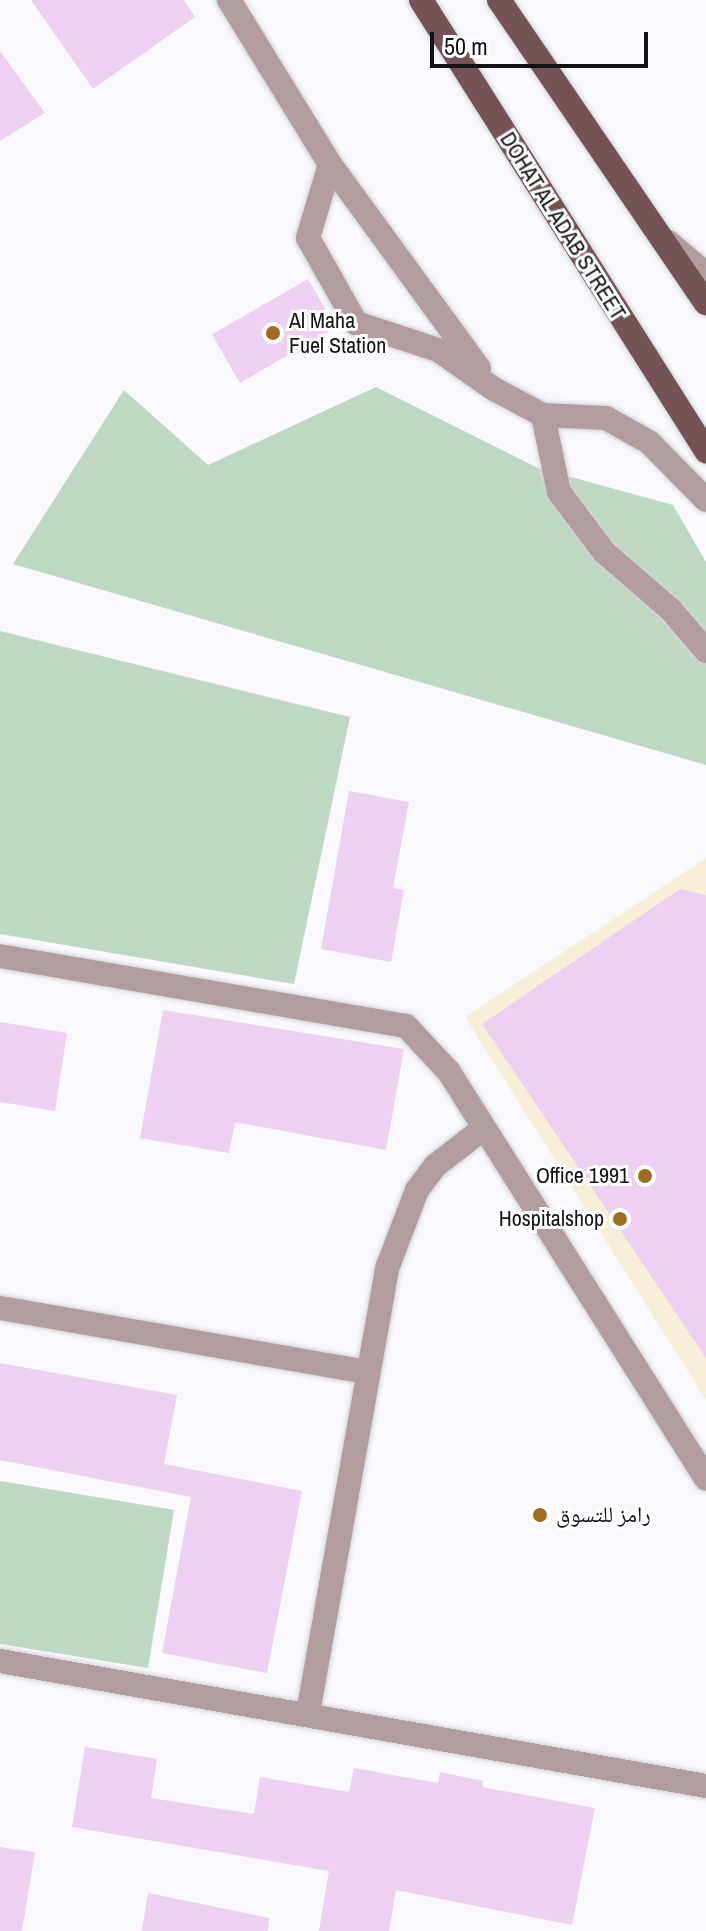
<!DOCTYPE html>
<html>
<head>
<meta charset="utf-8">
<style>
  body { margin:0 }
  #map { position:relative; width:706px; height:1931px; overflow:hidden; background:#f8f8fd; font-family:"Archivo Narrow","Noto Naskh Arabic",sans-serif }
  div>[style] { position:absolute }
  .commercial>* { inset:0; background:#f7eed8 }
  .green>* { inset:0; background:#bfd8c4 }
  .building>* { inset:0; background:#edd1f0; transform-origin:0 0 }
  .roads { filter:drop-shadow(0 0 2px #d3d3d8) drop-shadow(0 0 2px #d3d3d8) }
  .minor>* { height:24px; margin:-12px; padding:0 12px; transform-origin:12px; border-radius:12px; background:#b19d9e }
  .major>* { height:24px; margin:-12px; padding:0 12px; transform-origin:12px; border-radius:12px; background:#735355 }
  .dots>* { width:22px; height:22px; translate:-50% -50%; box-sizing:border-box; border:4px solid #fff; border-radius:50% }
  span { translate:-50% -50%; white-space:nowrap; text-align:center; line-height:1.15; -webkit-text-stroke:6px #fff; paint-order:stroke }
  .street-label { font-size:22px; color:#131317 }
  .poi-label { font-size:22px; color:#131317 }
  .left { translate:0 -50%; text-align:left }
  .right { translate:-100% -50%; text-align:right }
  .scale { position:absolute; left:430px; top:32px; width:218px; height:36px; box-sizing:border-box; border:4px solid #131317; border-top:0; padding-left:10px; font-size:24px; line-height:28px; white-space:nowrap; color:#131317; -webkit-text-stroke:6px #fff; paint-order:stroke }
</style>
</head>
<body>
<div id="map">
  <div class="commercial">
    <div style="clip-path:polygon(706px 858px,706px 1400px,465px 1017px)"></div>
  </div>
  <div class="green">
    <div style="clip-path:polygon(376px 387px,538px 468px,673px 505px,706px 562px,706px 765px,13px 564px,124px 390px,208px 465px)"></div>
    <div style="clip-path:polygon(0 631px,350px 717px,294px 984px,0 934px)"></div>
    <div style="clip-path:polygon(0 1481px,174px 1510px,148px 1668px,0 1644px)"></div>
  </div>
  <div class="building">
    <div style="clip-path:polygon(31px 0,184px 0,195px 17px,93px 89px)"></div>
    <div style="clip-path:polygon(0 51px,45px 113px,0 141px)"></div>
    <div style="left:308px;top:279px;width:56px;height:111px;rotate:60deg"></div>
    <div style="clip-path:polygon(349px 791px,409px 802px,393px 888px,404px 890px,391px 962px,321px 949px)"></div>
    <div style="clip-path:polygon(680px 889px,706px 895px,706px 1358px,482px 1024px)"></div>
    <div style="clip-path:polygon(163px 1010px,404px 1049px,386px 1150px,235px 1122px,229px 1153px,140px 1138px)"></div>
    <div style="clip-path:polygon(0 1022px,67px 1033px,55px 1111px,0 1102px)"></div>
    <div style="clip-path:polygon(0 1363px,177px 1395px,164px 1464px,302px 1491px,267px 1673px,162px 1653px,191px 1497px,0 1460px)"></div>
    <div style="clip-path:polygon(85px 1747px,157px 1759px,151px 1798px,254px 1814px,260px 1777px,349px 1792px,354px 1768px,438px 1783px,440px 1772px,483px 1781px,482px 1787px,595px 1808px,572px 1925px,396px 1890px,389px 1931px,319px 1931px,329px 1871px,72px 1827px)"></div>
    <div style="clip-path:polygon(0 1847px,35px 1852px,22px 1931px,0 1931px)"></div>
    <div style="clip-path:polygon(148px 1893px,269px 1918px,268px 1931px,142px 1931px)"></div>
  </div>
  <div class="roads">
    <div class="minor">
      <div style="left:229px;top:0;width:193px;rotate:58.4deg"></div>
      <div style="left:330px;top:164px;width:253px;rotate:53.9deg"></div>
      <div style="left:330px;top:164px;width:77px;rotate:106.6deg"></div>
      <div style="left:308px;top:238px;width:98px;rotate:60.5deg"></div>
      <div style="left:356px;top:323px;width:86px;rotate:18.2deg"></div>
      <div style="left:438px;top:350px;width:68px;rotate:34.9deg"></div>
      <div style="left:494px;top:389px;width:55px;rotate:28deg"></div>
      <div style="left:543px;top:415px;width:63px;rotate:2.7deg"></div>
      <div style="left:606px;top:418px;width:49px;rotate:29.2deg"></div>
      <div style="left:649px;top:442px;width:81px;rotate:45.5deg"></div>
      <div style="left:668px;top:242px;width:50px;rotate:40.1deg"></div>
      <div style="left:543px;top:415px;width:79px;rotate:78.3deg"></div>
      <div style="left:559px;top:492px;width:75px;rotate:53.1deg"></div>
      <div style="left:604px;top:552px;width:89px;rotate:40.9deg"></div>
      <div style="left:671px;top:610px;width:54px;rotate:49.5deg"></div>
      <div style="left:0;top:956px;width:412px;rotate:9.8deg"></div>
      <div style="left:406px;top:1026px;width:63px;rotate:46.9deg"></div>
      <div style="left:449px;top:1072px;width:481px;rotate:57.7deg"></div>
      <div style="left:0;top:1308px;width:374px;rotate:9.9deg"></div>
      <div style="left:0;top:1661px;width:717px;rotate:10.04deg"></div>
      <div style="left:308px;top:1713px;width:454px;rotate:-79.9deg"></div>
      <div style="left:388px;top:1266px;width:81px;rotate:-69.1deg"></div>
      <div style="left:417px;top:1190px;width:30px;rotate:-53deg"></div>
      <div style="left:435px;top:1166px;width:62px;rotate:-37.8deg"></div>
    </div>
    <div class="major">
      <div style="left:421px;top:0;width:534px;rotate:57.71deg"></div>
      <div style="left:499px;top:0;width:367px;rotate:55.7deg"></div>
    </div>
  </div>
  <div class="dots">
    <div style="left:273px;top:333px;background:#9e6d21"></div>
    <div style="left:645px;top:1176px;background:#9e6d21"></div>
    <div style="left:620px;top:1219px;background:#9e6d21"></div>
    <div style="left:540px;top:1515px;background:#9e6d21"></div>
  </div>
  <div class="street-label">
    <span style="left:563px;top:226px;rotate:58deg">DOHAT AL ADAB STREET</span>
  </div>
  <div class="poi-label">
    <span class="left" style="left:289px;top:333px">Al Maha<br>Fuel Station</span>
    <span class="right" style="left:629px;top:1176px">Office 1991</span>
    <span class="right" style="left:604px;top:1219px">Hospitalshop</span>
    <span class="left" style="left:556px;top:1515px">رامز للتسوق</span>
  </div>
  <div class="scale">50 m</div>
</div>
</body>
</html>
